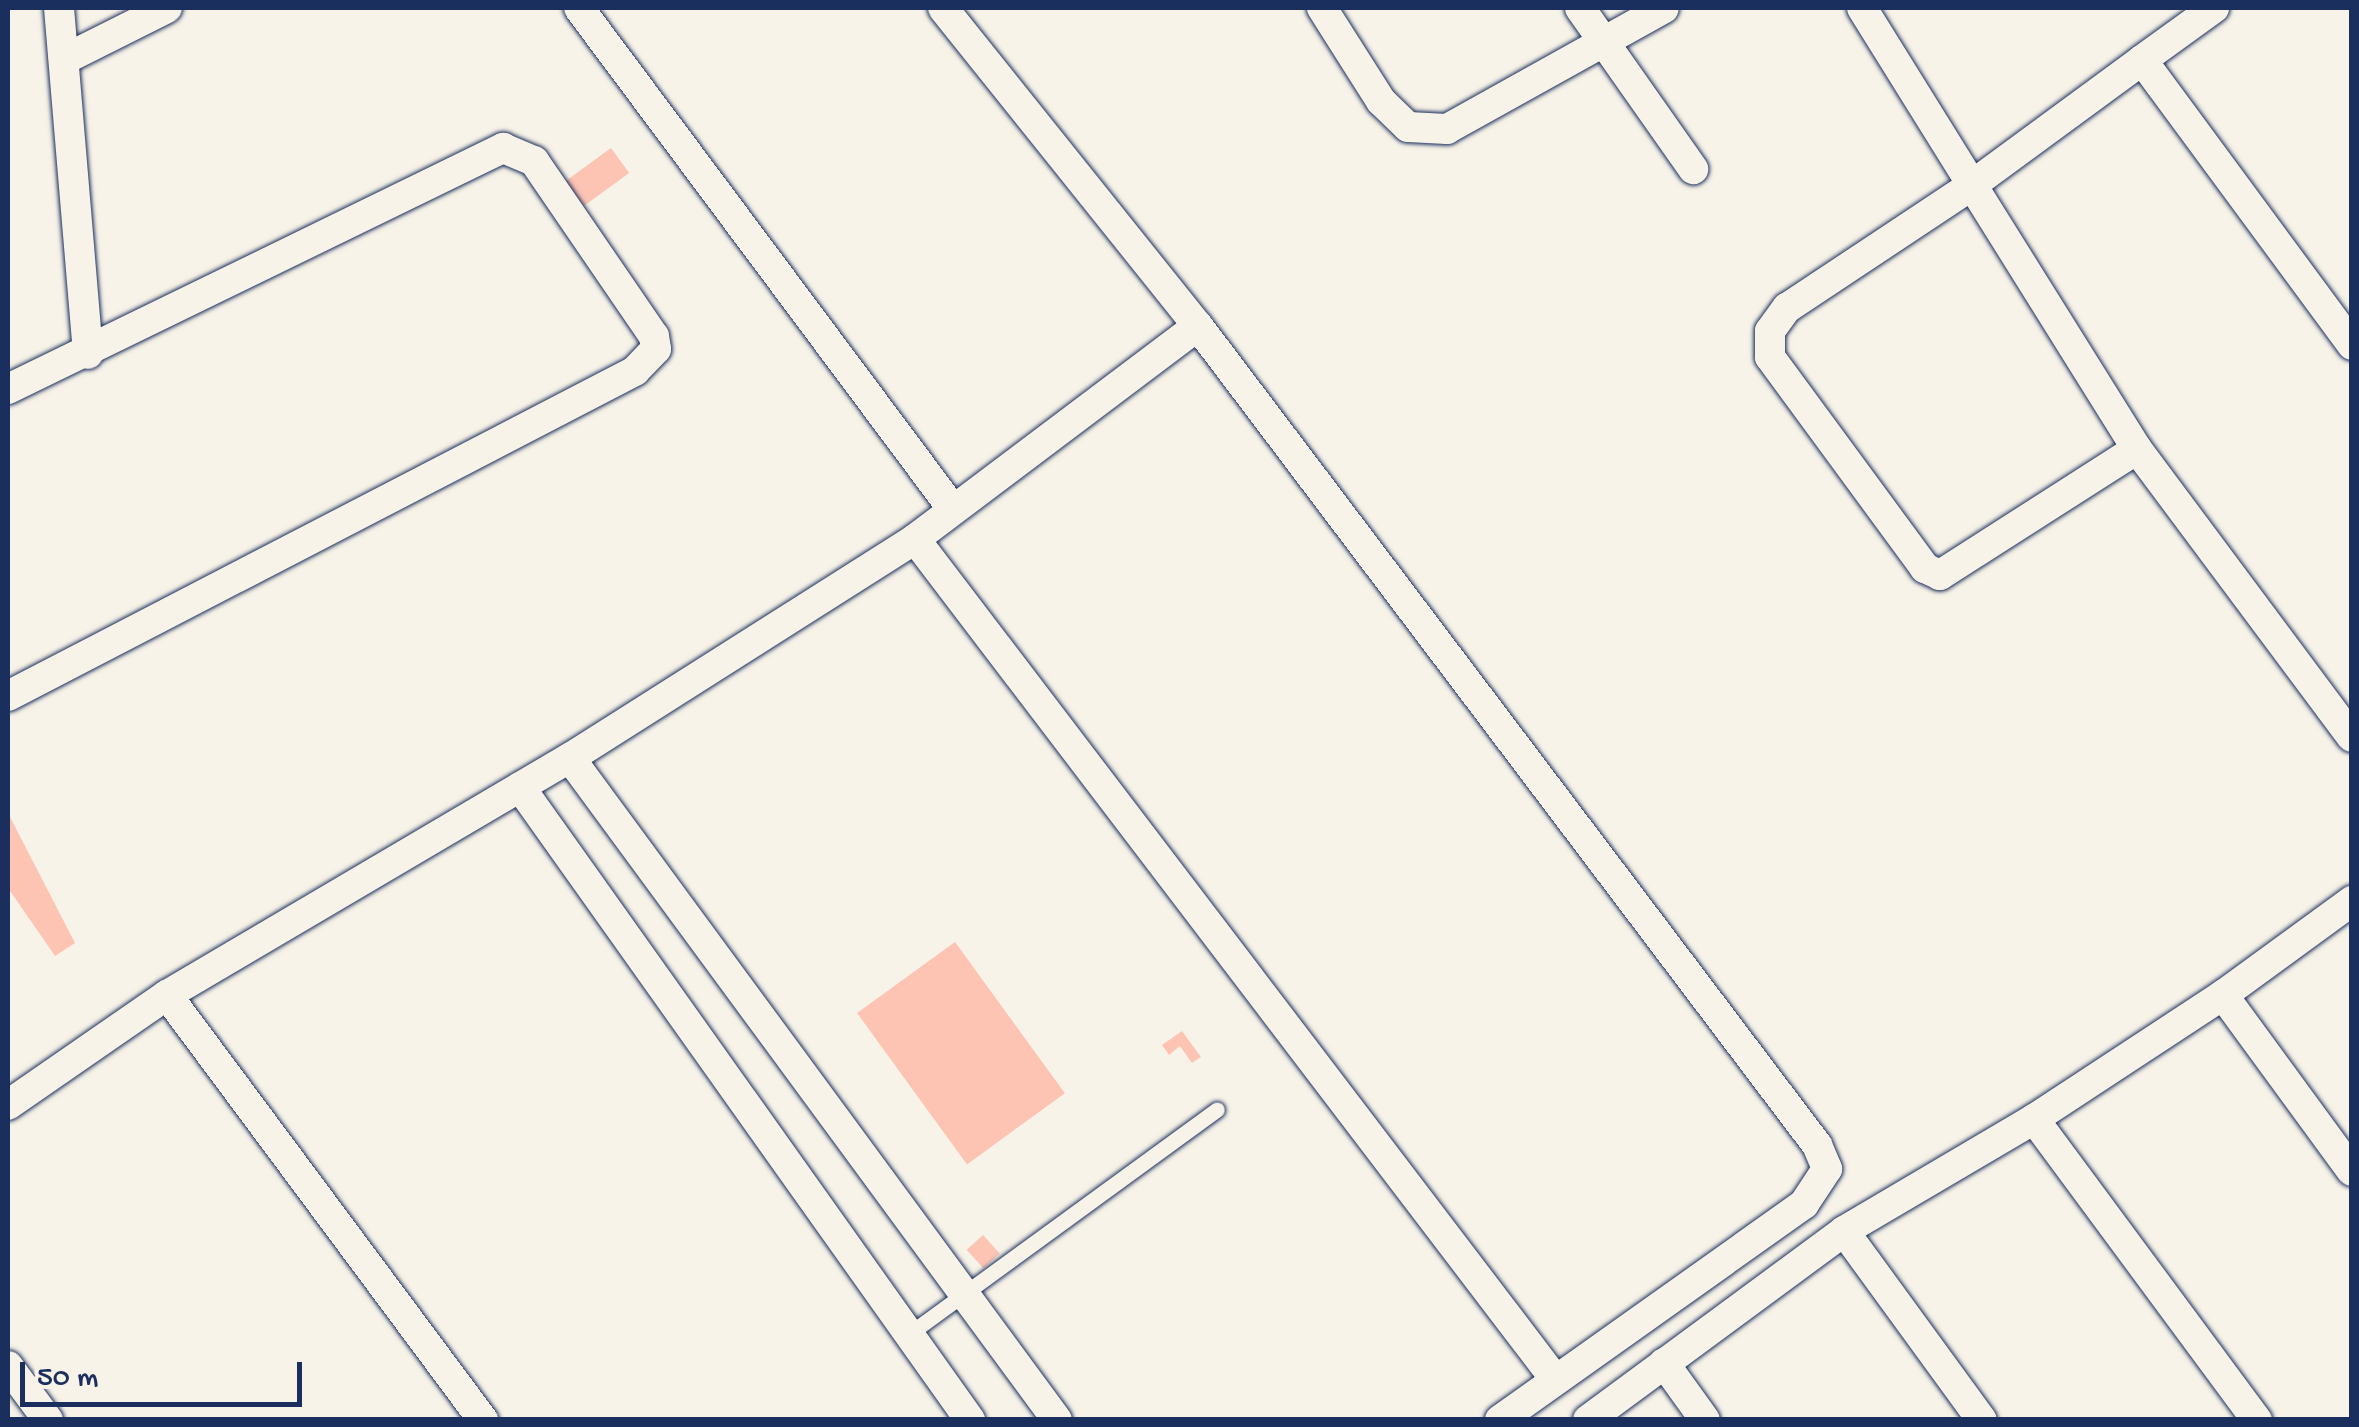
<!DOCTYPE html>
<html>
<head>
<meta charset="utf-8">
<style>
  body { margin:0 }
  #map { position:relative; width:2359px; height:1427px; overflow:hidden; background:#f7f3e8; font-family:"Gochi Hand",sans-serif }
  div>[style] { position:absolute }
  .building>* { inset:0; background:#fdc4b3; transform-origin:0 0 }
  .roads { filter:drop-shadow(0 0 2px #1b2f5e) drop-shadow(0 0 2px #1b2f5e) }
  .lane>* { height:15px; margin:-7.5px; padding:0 7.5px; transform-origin:7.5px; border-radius:7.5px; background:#f7f3e8 }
  .street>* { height:30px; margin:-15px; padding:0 15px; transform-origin:15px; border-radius:15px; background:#f7f3e8 }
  span { translate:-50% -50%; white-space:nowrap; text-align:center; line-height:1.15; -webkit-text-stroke:8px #f7f3e8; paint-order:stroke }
  .frame { position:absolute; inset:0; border:10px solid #1b2f5e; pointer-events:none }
  .scale { position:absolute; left:20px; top:1362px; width:282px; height:45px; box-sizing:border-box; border:5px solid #1b2f5e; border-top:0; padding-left:12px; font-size:30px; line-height:35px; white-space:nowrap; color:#1b2f5e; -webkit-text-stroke:8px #f7f3e8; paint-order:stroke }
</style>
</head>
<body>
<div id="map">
  <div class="building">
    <div style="left:611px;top:148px;width:31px;height:56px;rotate:54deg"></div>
    <div style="clip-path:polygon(8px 813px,75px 943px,55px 956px,8px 888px)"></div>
    <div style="left:955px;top:942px;width:187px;height:121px;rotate:54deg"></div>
    <div style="clip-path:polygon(1182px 1031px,1201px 1057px,1192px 1063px,1180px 1046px,1169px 1055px,1162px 1045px)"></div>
    <div style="left:983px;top:1235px;width:25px;height:22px;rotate:48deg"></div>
  </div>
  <div class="roads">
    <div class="lane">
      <div style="left:909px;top:1334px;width:381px;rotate:-36.1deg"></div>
    </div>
    <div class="street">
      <div style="left:59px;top:8px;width:347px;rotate:85.2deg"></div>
      <div style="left:579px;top:8px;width:624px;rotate:53.28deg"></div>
      <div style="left:943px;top:8px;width:408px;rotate:51.3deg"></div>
      <div style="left:1198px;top:326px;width:1027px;rotate:52.92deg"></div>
      <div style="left:1817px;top:1145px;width:26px;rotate:67deg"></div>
      <div style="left:1827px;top:1169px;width:42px;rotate:123.3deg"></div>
      <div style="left:1804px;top:1204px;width:373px;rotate:144.6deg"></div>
      <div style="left:1322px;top:8px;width:110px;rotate:57.6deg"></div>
      <div style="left:1381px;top:101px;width:37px;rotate:44deg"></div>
      <div style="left:1408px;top:127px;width:39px;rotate:3deg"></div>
      <div style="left:1447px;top:129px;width:248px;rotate:-29.1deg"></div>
      <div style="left:1580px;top:8px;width:197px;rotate:54.9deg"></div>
      <div style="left:1862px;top:8px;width:208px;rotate:58.1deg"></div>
      <div style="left:1972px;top:185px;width:211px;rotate:-36.3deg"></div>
      <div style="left:2142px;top:60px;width:354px;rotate:53.6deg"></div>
      <div style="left:65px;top:59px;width:114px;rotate:-26.6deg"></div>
      <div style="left:2142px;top:60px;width:89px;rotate:-35.8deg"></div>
      <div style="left:8px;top:389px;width:551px;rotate:-25.96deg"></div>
      <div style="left:503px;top:148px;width:34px;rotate:23deg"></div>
      <div style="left:534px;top:161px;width:212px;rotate:55.6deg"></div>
      <div style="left:654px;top:336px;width:13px;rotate:81deg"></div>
      <div style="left:656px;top:349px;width:30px;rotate:134deg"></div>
      <div style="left:635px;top:371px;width:706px;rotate:152.6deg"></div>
      <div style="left:2137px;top:449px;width:234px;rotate:147.4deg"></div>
      <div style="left:1940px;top:575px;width:17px;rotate:-155deg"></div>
      <div style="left:1925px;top:568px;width:262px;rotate:-126.3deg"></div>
      <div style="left:1770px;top:357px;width:26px;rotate:-90deg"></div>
      <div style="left:1770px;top:331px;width:29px;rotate:-54deg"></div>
      <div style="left:1787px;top:308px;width:222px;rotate:-33.6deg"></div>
      <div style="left:1972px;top:185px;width:311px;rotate:58deg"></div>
      <div style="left:2137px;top:449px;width:359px;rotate:53.3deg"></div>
      <div style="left:915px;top:539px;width:1056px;rotate:52.7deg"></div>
      <div style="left:570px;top:758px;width:822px;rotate:53.66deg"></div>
      <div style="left:520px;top:787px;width:777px;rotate:54.59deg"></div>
      <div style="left:167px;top:995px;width:530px;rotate:53.37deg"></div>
      <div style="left:2223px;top:995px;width:218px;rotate:53.8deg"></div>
      <div style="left:8px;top:1105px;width:193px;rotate:-34.7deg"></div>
      <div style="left:167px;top:995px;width:468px;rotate:-30.5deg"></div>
      <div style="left:570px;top:758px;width:409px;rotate:-32.4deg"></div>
      <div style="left:915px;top:539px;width:354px;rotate:-37deg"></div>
      <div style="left:2034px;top:1119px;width:375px;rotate:53.5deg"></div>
      <div style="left:1844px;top:1231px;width:234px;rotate:53.9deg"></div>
      <div style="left:1664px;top:1363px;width:70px;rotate:54.3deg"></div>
      <div style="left:8px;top:1366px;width:67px;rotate:53.5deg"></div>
      <div style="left:1588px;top:1420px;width:318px;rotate:-36.4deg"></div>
      <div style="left:1844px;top:1231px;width:221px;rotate:-30.5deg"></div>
      <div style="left:2034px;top:1119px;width:226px;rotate:-33.3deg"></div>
      <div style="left:2223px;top:995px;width:160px;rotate:-36.1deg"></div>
    </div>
  </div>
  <div class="frame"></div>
  <div class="scale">50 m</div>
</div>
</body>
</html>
